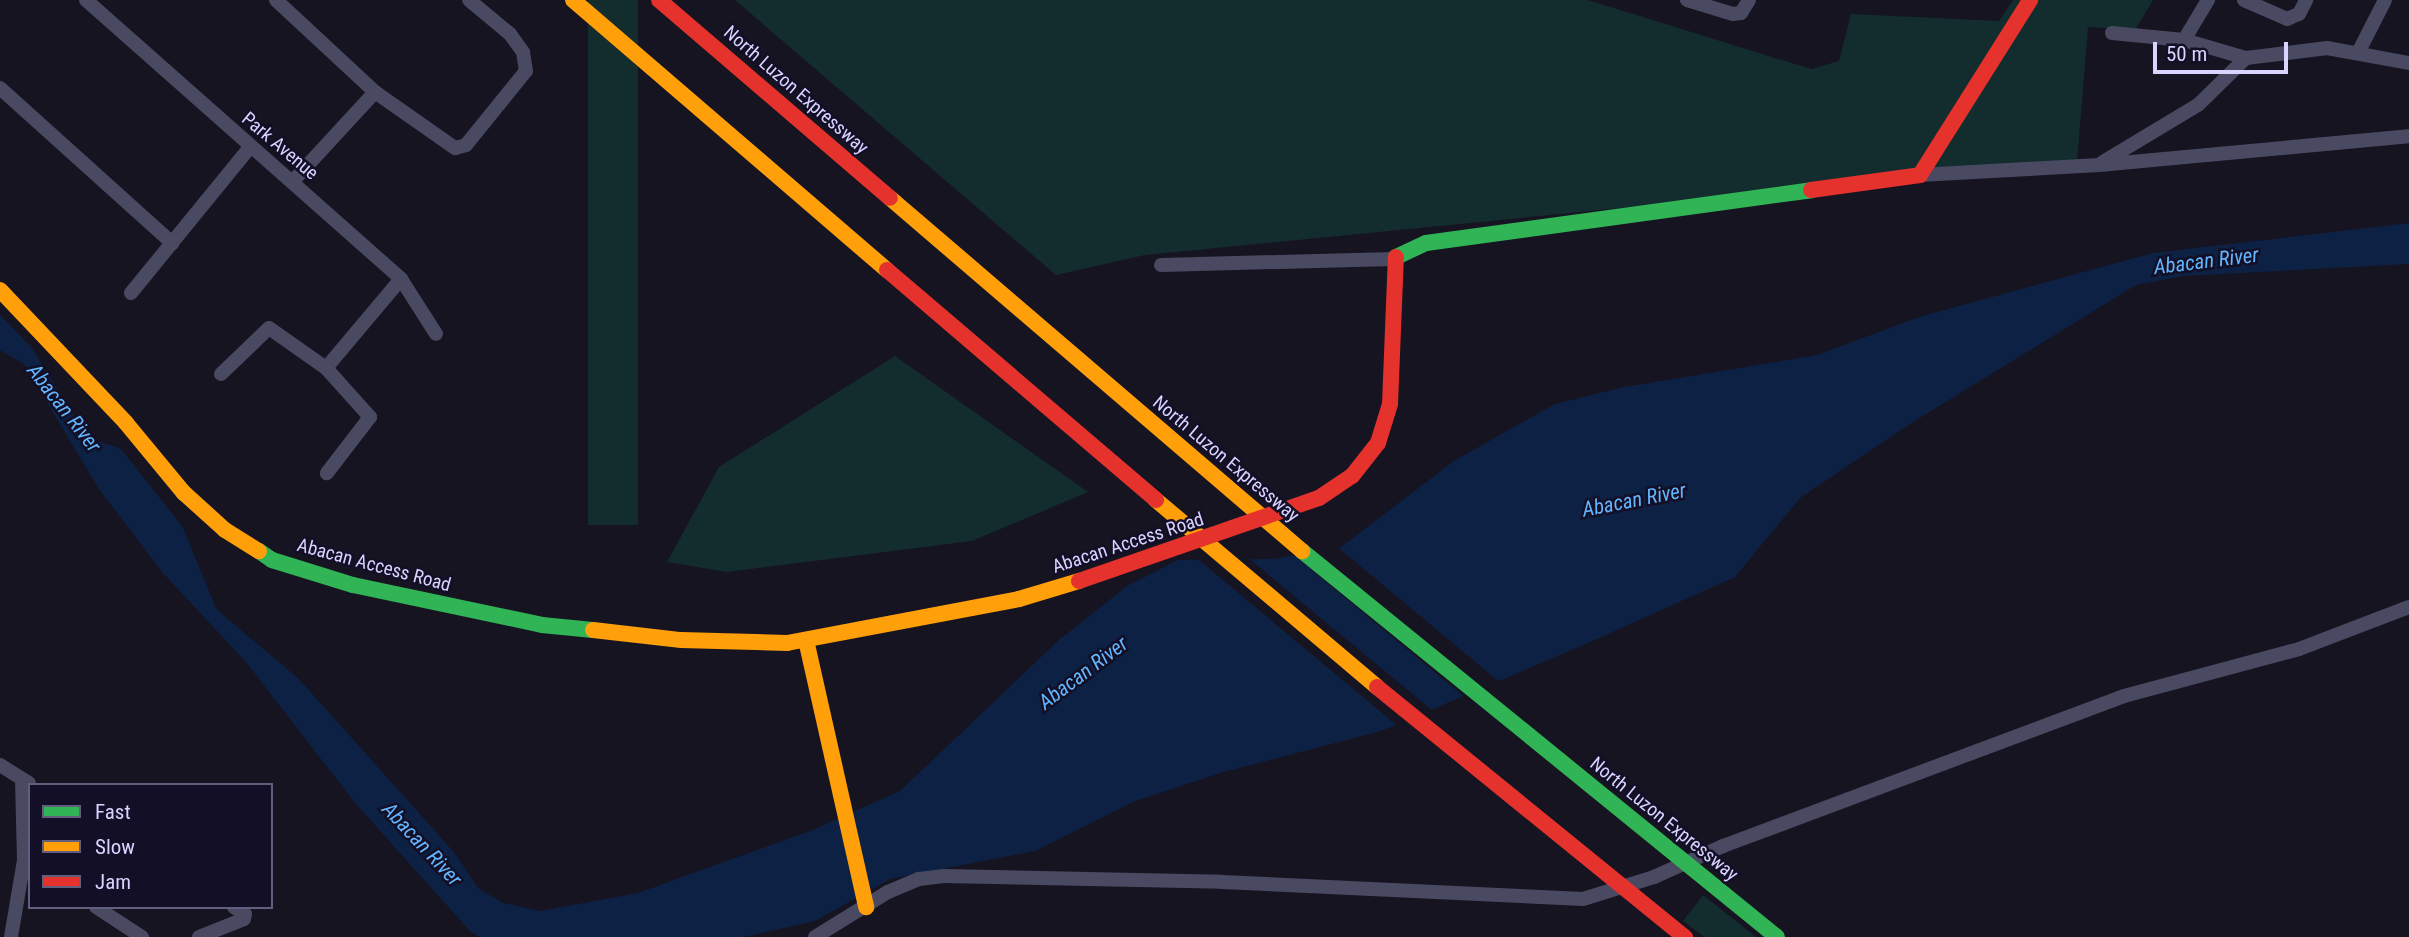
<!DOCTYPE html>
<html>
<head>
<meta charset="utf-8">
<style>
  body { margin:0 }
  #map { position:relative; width:2409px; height:937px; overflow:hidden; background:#161421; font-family:"Roboto Condensed",sans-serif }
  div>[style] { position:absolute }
  .green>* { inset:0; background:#132c2d; transform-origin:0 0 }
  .water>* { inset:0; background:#0d2144 }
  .pier>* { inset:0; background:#161421 }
  .street>* { height:14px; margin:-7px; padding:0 7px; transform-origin:7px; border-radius:7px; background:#4a4962 }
  .fast>* { height:16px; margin:-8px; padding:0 8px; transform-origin:8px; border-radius:8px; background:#30b455 }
  .slow>* { height:16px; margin:-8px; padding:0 8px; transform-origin:8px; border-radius:8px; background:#ff9f0a }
  .jam>* { height:16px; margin:-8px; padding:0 8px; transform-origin:8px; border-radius:8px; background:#e5322d }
  span { translate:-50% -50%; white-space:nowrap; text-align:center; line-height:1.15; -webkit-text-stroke:5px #130f26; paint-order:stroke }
  .street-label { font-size:19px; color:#d9d4ff }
  .water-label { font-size:21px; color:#62b6ff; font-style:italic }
  .legend { position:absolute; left:28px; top:783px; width:245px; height:126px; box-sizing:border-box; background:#130f26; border:2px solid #625e7d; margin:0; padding:9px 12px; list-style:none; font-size:21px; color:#d9d4ff }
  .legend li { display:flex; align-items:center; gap:14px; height:35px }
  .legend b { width:35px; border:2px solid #625e7d }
  .scale { position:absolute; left:2153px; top:42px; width:135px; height:32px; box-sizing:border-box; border:4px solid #d9d4ff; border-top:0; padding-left:9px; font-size:21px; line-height:24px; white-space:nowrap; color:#d9d4ff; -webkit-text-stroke:5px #130f26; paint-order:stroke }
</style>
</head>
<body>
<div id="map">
  <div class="green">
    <div style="left:588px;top:0;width:50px;height:525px"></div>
    <div style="clip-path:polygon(735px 0,1588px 0,1811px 69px,1839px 61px,1851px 14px,1999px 21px,2013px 0,2153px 0,2135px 30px,2088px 27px,2077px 163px,1145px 255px,1056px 275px)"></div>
    <div style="clip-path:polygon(895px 356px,1088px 492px,972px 541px,727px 572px,667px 562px,719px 467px)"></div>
    <div style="clip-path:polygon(1703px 895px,1756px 937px,1704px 937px,1683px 921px)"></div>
  </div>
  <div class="water">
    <div style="clip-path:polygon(2409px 223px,2409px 264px,2184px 276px,2136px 285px,1913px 422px,1800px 498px,1735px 577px,1579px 647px,1381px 731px,1220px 773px,1135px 801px,1035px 851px,890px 879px,815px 921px,744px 937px,479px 937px,470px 931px,356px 804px,245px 661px,162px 572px,99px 489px,24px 364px,0 350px,0 315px,32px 348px,87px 437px,121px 449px,182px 526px,217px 610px,298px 678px,453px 851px,478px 888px,503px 903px,540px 911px,638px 893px,810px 831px,900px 791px,1060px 639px,1127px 586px,1178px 560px,1273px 559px,1341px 547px,1454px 461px,1555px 404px,1624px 387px,1817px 355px,1919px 317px,2153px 253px)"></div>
  </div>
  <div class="pier">
    <div style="clip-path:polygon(1334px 544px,1502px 684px,1467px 699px,1290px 552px)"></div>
    <div style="clip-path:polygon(1194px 556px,1246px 556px,1434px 712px,1399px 727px)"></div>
  </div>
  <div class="street">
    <div style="left:86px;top:0;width:421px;rotate:41.5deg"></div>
    <div style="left:401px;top:279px;width:65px;rotate:57.5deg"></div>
    <div style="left:276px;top:0;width:135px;rotate:42.9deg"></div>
    <div style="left:375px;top:92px;width:98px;rotate:35deg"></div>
    <div style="left:455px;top:148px;width:11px;rotate:-15deg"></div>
    <div style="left:466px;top:145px;width:95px;rotate:-51deg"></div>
    <div style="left:526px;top:71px;width:19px;rotate:-99deg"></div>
    <div style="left:523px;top:52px;width:22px;rotate:-126deg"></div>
    <div style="left:510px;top:34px;width:53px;rotate:-140.3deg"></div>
    <div style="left:1687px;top:0;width:48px;rotate:16.9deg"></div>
    <div style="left:1733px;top:14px;width:8px;rotate:-7deg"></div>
    <div style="left:1741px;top:13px;width:15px;rotate:-58deg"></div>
    <div style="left:2244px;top:0;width:47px;rotate:23.8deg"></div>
    <div style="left:2287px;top:19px;width:13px;rotate:-23deg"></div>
    <div style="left:2299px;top:14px;width:16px;rotate:-63deg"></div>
    <div style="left:2112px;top:33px;width:72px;rotate:5.6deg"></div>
    <div style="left:2184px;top:40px;width:65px;rotate:16.2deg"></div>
    <div style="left:2184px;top:40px;width:47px;rotate:-59deg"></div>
    <div style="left:2359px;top:51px;width:57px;rotate:-63deg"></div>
    <div style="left:0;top:88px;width:232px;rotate:42deg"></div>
    <div style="left:2103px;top:162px;width:111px;rotate:-31deg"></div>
    <div style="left:2198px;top:105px;width:67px;rotate:-44.4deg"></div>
    <div style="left:2246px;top:58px;width:82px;rotate:-7deg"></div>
    <div style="left:2327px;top:48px;width:83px;rotate:10.4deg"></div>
    <div style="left:1920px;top:175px;width:179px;rotate:-3.2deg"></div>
    <div style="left:2099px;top:165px;width:311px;rotate:-5.3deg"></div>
    <div style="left:293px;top:181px;width:121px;rotate:-47.3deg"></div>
    <div style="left:1161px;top:265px;width:233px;rotate:-1.5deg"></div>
    <div style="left:131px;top:293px;width:188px;rotate:-50.8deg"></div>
    <div style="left:326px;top:368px;width:116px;rotate:-49.9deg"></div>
    <div style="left:221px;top:374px;width:66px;rotate:-43.8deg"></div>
    <div style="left:269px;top:328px;width:70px;rotate:35.1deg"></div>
    <div style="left:326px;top:368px;width:66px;rotate:48.1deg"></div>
    <div style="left:370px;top:417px;width:71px;rotate:127.5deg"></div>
    <div style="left:0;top:765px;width:34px;rotate:32deg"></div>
    <div style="left:96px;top:907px;width:55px;rotate:33.1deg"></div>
    <div style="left:11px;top:937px;width:78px;rotate:-80.4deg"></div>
    <div style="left:24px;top:860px;width:81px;rotate:-91.4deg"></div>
    <div style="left:199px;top:937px;width:48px;rotate:-21.8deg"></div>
    <div style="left:244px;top:919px;width:5px;rotate:-79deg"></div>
    <div style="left:245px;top:914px;width:13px;rotate:-148deg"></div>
    <div style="left:815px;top:937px;width:86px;rotate:-31.7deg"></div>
    <div style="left:888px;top:892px;width:34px;rotate:-23deg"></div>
    <div style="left:919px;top:879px;width:25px;rotate:-7deg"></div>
    <div style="left:944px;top:876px;width:278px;rotate:1.2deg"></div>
    <div style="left:1222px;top:882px;width:361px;rotate:2.7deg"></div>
    <div style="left:1583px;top:899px;width:74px;rotate:-17.2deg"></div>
    <div style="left:1654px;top:877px;width:76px;rotate:-24.2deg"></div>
    <div style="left:1723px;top:846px;width:428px;rotate:-20.5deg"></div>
    <div style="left:2124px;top:696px;width:181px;rotate:-15deg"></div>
    <div style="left:2299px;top:649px;width:118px;rotate:-20.9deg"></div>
  </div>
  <div class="fast">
    <div style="left:1396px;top:257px;width:33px;rotate:-25deg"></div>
    <div style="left:1426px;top:243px;width:389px;rotate:-7.8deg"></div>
    <div style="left:259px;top:551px;width:16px;rotate:35deg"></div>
    <div style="left:272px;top:560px;width:85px;rotate:17.2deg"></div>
    <div style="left:353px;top:585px;width:193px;rotate:11.9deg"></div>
    <div style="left:542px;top:625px;width:51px;rotate:5.6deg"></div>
    <div style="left:1302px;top:551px;width:612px;rotate:39.1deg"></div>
  </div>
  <div class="slow">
    <div style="left:573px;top:0;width:414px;rotate:40.7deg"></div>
    <div style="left:890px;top:198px;width:543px;rotate:40.59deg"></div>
    <div style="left:0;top:290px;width:183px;rotate:46.5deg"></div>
    <div style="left:126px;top:423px;width:91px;rotate:50.4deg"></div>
    <div style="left:184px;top:493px;width:55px;rotate:42.1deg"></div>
    <div style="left:225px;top:530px;width:40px;rotate:32deg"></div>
    <div style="left:1156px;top:500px;width:289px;rotate:40.2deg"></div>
    <div style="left:593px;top:630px;width:89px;rotate:6.5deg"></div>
    <div style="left:681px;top:640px;width:106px;rotate:1.6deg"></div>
    <div style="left:787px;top:643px;width:236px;rotate:-10.7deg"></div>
    <div style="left:1019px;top:599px;width:63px;rotate:-16.7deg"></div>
    <div style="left:806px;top:640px;width:274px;rotate:77.3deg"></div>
  </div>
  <div class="jam">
    <div style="left:659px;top:0;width:304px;rotate:40.6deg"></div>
    <div style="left:1811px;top:190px;width:110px;rotate:-7.8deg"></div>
    <div style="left:1920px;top:175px;width:207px;rotate:-57.8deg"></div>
    <div style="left:887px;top:270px;width:354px;rotate:40.5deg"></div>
    <div style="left:1079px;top:581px;width:254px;rotate:-19.1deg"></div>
    <div style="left:1319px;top:498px;width:40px;rotate:-34deg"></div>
    <div style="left:1352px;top:476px;width:42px;rotate:-51.8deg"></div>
    <div style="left:1378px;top:443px;width:41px;rotate:-72.9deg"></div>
    <div style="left:1390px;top:404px;width:147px;rotate:-87.7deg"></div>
    <div style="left:1377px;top:687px;width:397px;rotate:39.1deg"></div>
  </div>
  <div class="street-label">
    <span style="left:796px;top:90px;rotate:41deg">North Luzon Expressway</span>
    <span style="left:280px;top:146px;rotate:40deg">Park Avenue</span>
    <span style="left:1226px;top:459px;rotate:40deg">North Luzon Expressway</span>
    <span style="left:1128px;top:543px;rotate:-18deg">Abacan Access Road</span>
    <span style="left:374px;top:565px;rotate:15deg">Abacan Access Road</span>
    <span style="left:1664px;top:819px;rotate:39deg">North Luzon Expressway</span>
  </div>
  <div class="water-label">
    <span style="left:2206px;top:261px;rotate:-7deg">Abacan River</span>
    <span style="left:64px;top:408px;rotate:52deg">Abacan River</span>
    <span style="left:1634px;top:500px;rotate:-11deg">Abacan River</span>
    <span style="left:1083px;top:673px;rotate:-37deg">Abacan River</span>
    <span style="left:422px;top:844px;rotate:47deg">Abacan River</span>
  </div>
  <ul class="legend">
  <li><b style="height:9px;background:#30b455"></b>Fast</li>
  <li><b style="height:9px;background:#ff9f0a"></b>Slow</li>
  <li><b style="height:9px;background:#e5322d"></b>Jam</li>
  </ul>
  <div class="scale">50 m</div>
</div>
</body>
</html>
